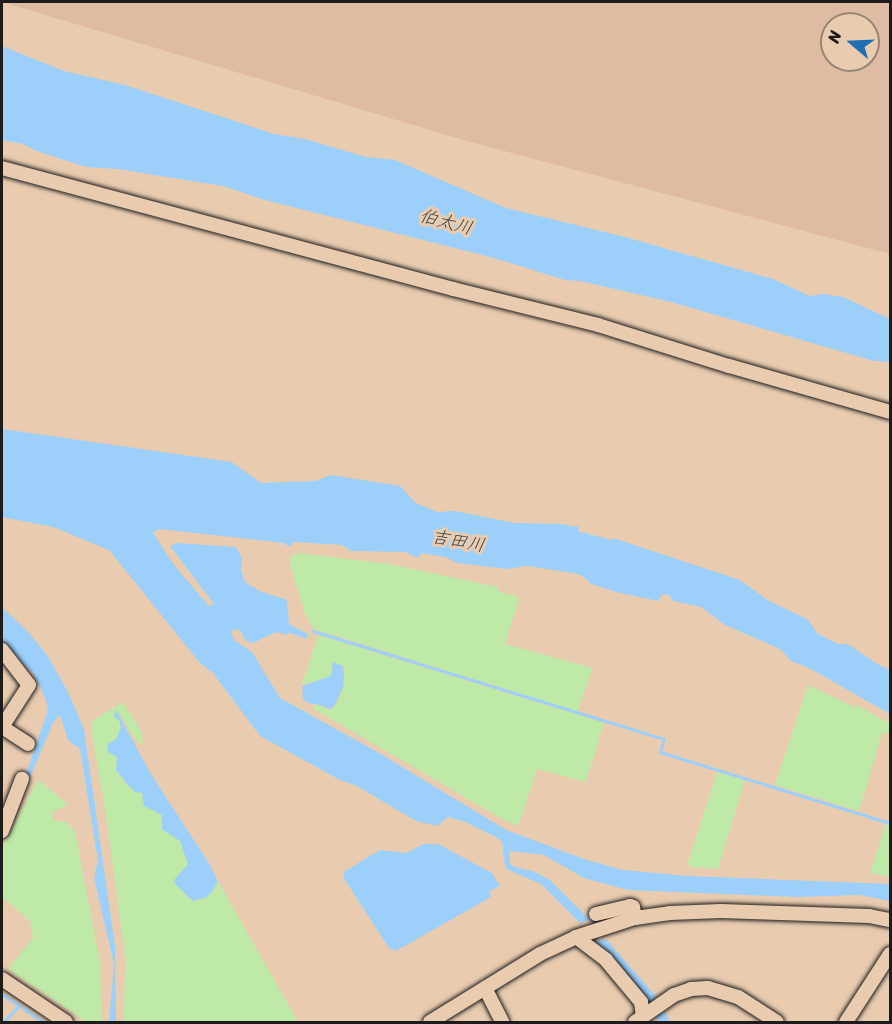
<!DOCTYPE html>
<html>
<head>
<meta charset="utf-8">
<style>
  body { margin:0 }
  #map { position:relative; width:892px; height:1024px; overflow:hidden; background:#e9ccb0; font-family:Sriracha,"Klee One",sans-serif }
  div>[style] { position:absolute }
  .built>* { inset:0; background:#debba2 }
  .green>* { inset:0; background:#bee9a6 }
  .water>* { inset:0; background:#9cd0fa }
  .stream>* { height:3px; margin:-1.5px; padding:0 1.5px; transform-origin:1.5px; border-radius:1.5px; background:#9cd0fa }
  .roads { filter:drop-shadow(0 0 2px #1c1c1c) drop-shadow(0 0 2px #1c1c1c) }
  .minor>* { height:14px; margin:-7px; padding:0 7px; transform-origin:7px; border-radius:7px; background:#e9ccb0 }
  span { translate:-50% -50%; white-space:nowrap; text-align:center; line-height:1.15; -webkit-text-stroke:6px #e9ccb0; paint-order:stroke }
  .water-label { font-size:18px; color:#364048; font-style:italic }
  .frame { position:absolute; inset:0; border:3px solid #1c1c1c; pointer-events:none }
  .north { position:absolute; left:820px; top:12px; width:60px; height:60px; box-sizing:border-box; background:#e9ccb0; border:2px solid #978675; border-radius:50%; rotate:289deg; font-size:16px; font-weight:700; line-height:24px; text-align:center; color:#1c1c1c }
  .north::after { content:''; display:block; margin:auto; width:21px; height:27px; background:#1f6fb2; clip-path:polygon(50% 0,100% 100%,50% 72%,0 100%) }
</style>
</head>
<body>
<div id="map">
  <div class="built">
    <div style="clip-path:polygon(evenodd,2px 2px,890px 2px,890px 254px,467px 141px,2px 2px,832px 24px,868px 24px,868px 60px,832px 60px,832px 24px)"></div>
  </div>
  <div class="green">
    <div style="clip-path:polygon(297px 553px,389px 564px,498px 587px,499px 592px,514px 595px,519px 599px,505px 644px,592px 668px,578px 712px,314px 629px,306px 616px,290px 565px,290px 557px)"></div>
    <div style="clip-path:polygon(318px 635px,604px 723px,586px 782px,537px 769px,519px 824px,518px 826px,504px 820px,314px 709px,315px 704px,330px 710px,336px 706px,343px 687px,345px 668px,332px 661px,331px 676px,302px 685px)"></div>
    <div style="clip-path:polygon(808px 685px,853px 706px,854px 709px,857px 705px,890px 724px,890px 735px,883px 731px,859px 811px,775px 785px)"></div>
    <div style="clip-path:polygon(123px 702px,141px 731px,143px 743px,138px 743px,116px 709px,114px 717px,119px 720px,121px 727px,116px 739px,108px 744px,107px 751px,117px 757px,116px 770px,126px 784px,135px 792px,142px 793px,144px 806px,162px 815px,162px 829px,180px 841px,188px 864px,174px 880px,176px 885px,193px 901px,197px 901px,213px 892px,218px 881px,298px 1022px,123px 1022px,126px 961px,105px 809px,91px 728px,93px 720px)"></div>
    <div style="clip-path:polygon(717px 772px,745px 780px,718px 869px,691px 867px,688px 863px)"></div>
    <div style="clip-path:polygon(38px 779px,68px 805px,53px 812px,53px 820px,66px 822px,75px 831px,100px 963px,102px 1022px,87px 1022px,8px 969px,33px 938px,30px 921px,2px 897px,2px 849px)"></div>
    <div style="clip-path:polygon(886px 824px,890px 825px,890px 877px,870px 873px)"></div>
  </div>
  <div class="water">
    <div style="clip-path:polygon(2px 46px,64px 71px,125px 85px,274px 134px,305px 139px,366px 157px,395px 160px,506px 208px,625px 237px,773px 279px,810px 296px,823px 294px,843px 297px,890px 319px,890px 362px,874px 361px,671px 302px,580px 281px,565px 280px,494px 258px,265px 200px,223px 186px,117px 169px,86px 167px,34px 150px,23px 144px,2px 140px)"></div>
    <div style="clip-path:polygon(2px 429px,232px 462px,261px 483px,315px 481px,331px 475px,400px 486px,416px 503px,437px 512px,455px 511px,515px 523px,561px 524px,579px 527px,578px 531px,611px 540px,613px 538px,740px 580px,769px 601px,807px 619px,818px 634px,838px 644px,848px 644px,877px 664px,890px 670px,890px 714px,809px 668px,791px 661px,780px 649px,725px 625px,701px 607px,673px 601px,668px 594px,662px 595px,658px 601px,616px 592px,591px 584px,583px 576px,573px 573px,527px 566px,506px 569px,457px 563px,445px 557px,426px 554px,422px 553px,417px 558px,406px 552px,351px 551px,342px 545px,294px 542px,289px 547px,284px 543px,159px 529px,153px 533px,174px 565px,209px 606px,214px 604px,170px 546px,177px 543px,236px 547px,242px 558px,241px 570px,245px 582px,259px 591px,287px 600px,289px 624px,308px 634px,307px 639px,290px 633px,286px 635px,276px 632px,253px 643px,246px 641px,240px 630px,233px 629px,232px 635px,236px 641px,252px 652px,280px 698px,381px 754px,506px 830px,584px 859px,623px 870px,688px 876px,889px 884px,890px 901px,859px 895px,797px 897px,628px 890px,584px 878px,544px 855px,510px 851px,510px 863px,514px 867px,533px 871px,550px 880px,590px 920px,580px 923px,541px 884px,508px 870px,505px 866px,502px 842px,496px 837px,465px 822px,448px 817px,437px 826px,416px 821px,357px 786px,340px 780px,260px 736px,213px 673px,200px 663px,109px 550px,53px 527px,2px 517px)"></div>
    <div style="clip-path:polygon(2px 607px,30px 634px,47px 655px,69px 694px,84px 729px,115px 946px,116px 1022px,109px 1022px,114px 964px,94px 878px,98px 861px,80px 749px,68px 740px,60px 715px,53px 723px,2px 844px,48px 710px,45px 697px,33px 674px,2px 642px)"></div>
    <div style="clip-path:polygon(333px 662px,343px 666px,344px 673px,343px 687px,335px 705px,331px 709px,316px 704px,310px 704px,303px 699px,302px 686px,331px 676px)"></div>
    <div style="clip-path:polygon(116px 710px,151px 774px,210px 865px,218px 881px,212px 892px,205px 898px,193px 901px,176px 885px,174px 880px,188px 864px,180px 841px,162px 829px,162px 815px,144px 806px,142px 793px,135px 792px,126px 783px,116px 770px,117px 757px,107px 751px,108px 744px,116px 739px,121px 727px,119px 720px,114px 717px)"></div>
    <div style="clip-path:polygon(423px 844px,438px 844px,492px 873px,500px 886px,489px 891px,491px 897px,396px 951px,389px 948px,343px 877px,345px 871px,380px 850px,407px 853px)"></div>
    <div style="clip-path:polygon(606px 939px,659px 1000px,670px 1022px,661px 1022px,656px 1018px,618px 966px,595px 942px)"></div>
  </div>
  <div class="stream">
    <div style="left:313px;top:631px;width:367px;rotate:17.1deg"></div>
    <div style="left:664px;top:739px;width:14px;rotate:107deg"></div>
    <div style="left:660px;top:752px;width:241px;rotate:17.2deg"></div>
    <div style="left:2px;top:994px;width:50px;rotate:34.3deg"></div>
    <div style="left:3px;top:1022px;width:23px;rotate:-45deg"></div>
  </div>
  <div class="roads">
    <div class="minor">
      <div style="left:2px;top:168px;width:467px;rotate:15deg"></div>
      <div style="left:453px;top:289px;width:149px;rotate:13.9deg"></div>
      <div style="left:598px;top:325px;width:137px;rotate:17.4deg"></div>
      <div style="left:729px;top:366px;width:167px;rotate:15.9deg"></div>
      <div style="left:2px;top:650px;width:44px;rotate:52.4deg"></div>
      <div style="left:29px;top:685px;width:50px;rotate:122.7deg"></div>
      <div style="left:2px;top:727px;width:31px;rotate:33deg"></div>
      <div style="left:2px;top:831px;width:56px;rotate:-69deg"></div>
      <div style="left:596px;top:914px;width:35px;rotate:-13deg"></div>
      <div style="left:630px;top:906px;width:3px;rotate:18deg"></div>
      <div style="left:633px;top:907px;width:11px;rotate:80deg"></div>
      <div style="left:576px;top:937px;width:38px;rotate:37deg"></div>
      <div style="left:606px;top:960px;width:55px;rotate:50.2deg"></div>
      <div style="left:641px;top:1002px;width:14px;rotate:82deg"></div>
      <div style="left:2px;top:979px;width:77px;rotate:33.9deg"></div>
      <div style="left:485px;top:988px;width:38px;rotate:63deg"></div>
      <div style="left:430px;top:1022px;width:129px;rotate:-31.7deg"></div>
      <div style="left:540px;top:954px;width:40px;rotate:-25deg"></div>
      <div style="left:576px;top:937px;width:62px;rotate:-17.9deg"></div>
      <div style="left:635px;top:918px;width:35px;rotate:-8deg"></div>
      <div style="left:670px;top:913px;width:51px;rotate:-2.2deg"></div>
      <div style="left:721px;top:911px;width:148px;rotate:1.9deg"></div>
      <div style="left:869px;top:916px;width:21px;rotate:11deg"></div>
      <div style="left:635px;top:1022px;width:47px;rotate:-34.7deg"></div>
      <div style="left:674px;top:995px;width:18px;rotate:-19deg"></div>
      <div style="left:691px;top:989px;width:17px;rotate:-3deg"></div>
      <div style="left:708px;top:988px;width:31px;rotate:17deg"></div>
      <div style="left:738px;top:997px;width:46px;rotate:32.7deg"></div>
      <div style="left:846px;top:1022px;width:81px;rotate:-57.1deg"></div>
    </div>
  </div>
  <div class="water-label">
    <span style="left:446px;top:222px;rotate:15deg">伯太川</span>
    <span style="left:458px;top:541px;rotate:10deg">吉田川</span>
  </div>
  <div class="frame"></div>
  <div class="north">N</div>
</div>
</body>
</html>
